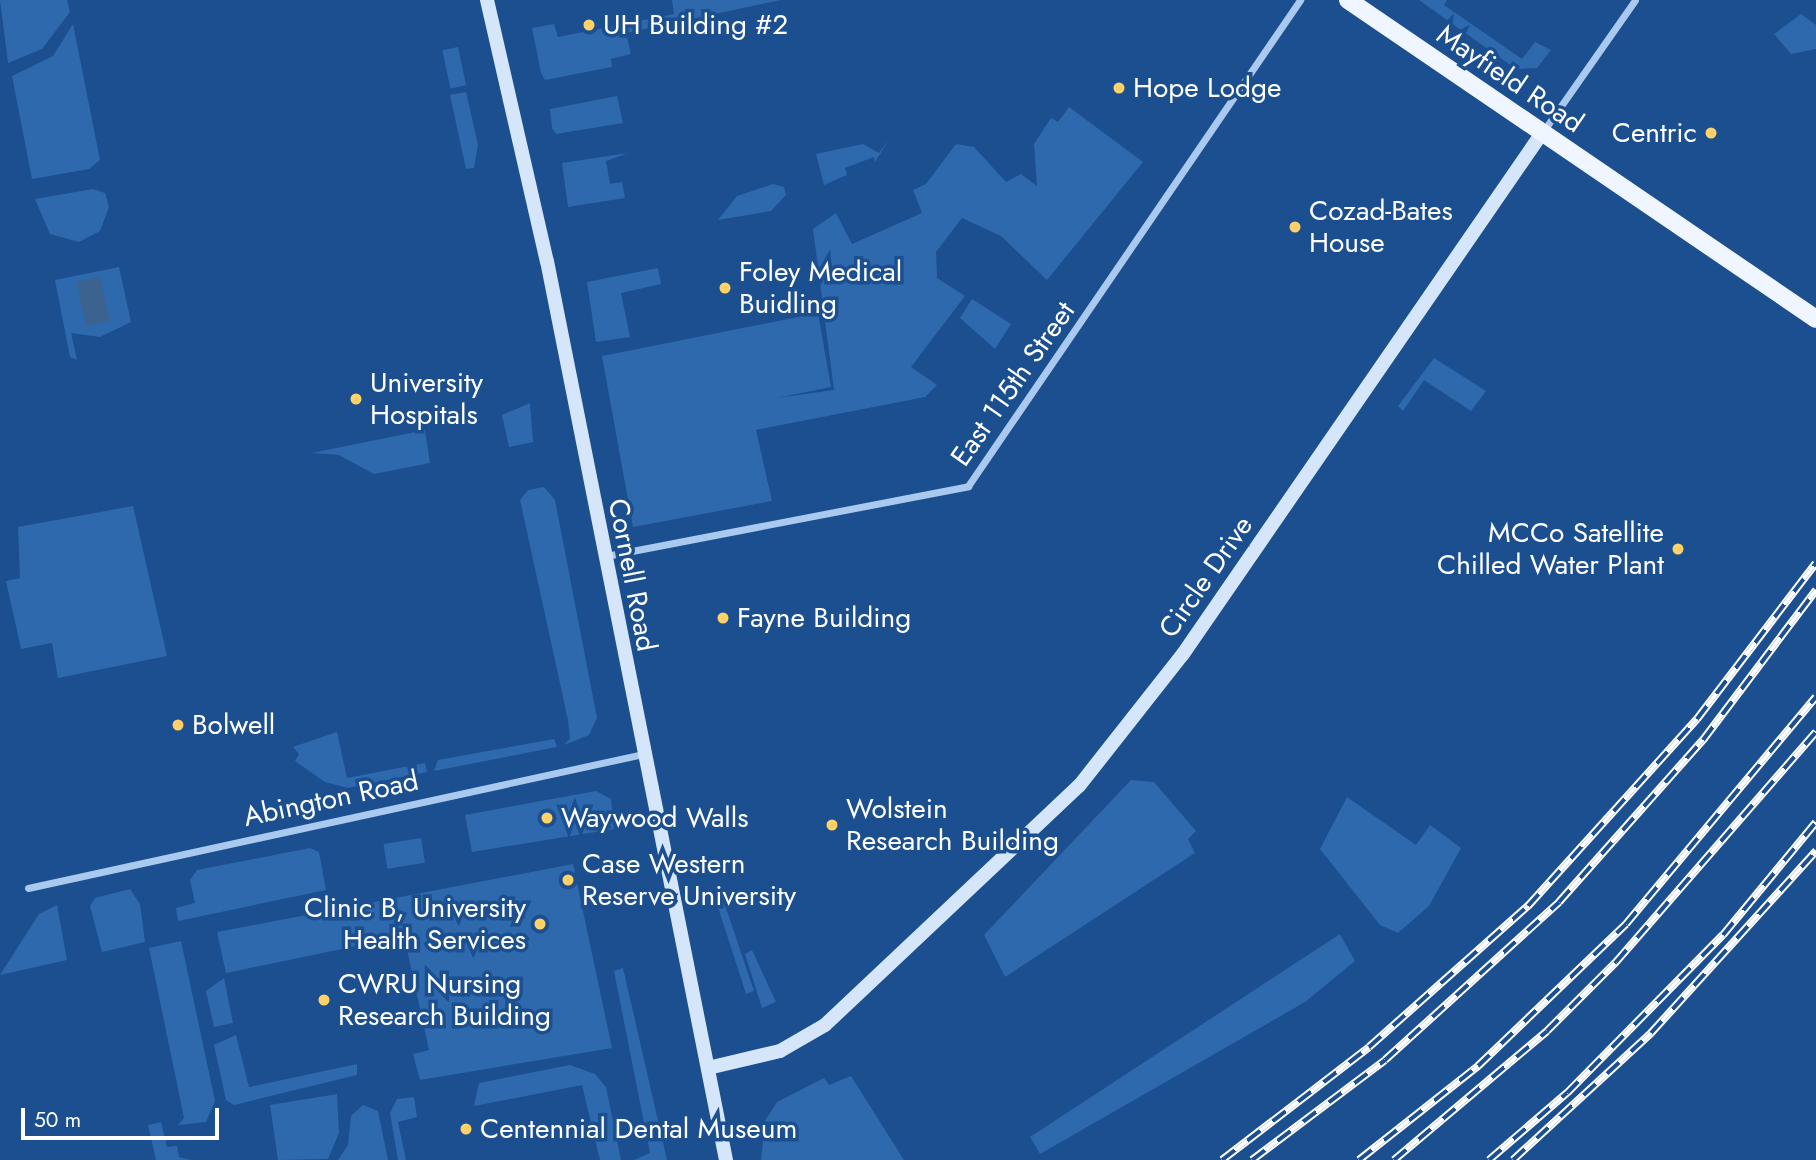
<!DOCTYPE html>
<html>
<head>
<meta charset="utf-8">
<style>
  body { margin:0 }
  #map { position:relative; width:1816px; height:1160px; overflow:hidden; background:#1b4f8f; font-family:Jost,sans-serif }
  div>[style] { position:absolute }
  .green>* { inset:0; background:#2e69ad; transform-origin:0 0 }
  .water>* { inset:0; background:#3c6290; transform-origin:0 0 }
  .street>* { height:7px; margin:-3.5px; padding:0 3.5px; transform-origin:3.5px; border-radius:3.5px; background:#a9c9ee }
  .secondary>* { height:14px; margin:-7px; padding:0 7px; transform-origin:7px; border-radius:7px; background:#d6e6fa }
  .primary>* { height:18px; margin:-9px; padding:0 9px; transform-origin:9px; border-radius:9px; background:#f0f6ff }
  .rail>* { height:8px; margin-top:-4px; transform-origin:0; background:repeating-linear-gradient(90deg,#1b4f8f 0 16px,#fff 0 32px); box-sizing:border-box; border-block:2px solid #fff }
  .dots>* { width:19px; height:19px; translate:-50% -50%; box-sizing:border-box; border:4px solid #1b4f8f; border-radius:50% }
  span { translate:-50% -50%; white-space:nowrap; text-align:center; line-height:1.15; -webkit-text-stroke:7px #1b4f8f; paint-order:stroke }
  .poi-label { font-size:28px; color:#fff }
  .left { translate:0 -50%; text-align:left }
  .right { translate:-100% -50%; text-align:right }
  .street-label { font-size:28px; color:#fff }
  .scale { position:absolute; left:21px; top:1108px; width:198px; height:32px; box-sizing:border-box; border:4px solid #fff; border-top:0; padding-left:9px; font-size:21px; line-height:24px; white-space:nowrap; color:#fff; -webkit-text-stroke:5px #1b4f8f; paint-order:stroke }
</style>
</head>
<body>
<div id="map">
  <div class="green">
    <div style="clip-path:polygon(0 0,67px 0,70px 12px,42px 49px,8px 63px)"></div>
    <div style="clip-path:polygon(672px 0,781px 0,626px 33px,631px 54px,611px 59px,612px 67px,545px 80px,541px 73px,532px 28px,554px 24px,558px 37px,674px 14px)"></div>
    <div style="clip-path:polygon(1419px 0,1447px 0,1444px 5px,1522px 59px,1535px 42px,1551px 50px,1537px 68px,1516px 69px)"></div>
    <div style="clip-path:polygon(1801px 14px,1816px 25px,1816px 49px,1791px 54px,1774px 34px)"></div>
    <div style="clip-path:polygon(73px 24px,100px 160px,89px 169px,32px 179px,12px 76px,53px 56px)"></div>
    <div style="left:458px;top:47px;width:39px;height:16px;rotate:78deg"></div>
    <div style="clip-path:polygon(466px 92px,478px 145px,474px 168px,466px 169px,450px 95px)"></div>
    <div style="clip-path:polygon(617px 96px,623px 123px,556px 134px,552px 128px,550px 109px)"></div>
    <div style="clip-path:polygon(1069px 107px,1143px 162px,1047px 280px,1001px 236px,962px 218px,936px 252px,937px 278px,965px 296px,911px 367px,937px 385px,925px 397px,756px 430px,772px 501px,633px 527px,602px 356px,818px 313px,831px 387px,777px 398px,834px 390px,813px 229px,836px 213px,852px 244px,922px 213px,913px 190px,926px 184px,956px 144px,974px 147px,1006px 182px,1021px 174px,1037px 186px,1034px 144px,1051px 118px,1058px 122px)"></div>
    <div style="clip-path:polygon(889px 140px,875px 162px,874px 157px,845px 168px,847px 175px,824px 185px,816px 154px,863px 144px,879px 153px)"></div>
    <div style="clip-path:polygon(628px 153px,606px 161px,610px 184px,622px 182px,625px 198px,568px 207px,562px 163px)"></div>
    <div style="clip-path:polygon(773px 184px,784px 187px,786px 195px,771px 211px,718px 220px,737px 196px)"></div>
    <div style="clip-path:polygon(93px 189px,105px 193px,109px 207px,100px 231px,79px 242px,50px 234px,35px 199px)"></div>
    <div style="clip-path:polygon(119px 267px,131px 322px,100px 337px,71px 333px,77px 360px,70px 357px,55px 280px)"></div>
    <div style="clip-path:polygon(658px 268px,661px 284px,621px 293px,630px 337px,596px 342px,587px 282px)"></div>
    <div style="clip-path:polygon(972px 299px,1011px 324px,995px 349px,960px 318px)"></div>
    <div style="clip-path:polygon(1434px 358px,1486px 391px,1471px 411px,1424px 380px,1403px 411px,1398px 406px)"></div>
    <div style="clip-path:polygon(530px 403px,533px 442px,509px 447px,502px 415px)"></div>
    <div style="clip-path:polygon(425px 430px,430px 463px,374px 474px,339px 455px,312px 453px)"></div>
    <div style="clip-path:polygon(544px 487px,555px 500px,597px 718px,589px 735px,564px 745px,570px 738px,568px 720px,520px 500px,528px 490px)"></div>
    <div style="clip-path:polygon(133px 506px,167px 656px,58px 678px,52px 643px,21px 649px,6px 581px,20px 578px,18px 527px)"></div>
    <div style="clip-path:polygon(337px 732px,347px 778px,425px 763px,427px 772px,348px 788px,325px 782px,295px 761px,299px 754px,293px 747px)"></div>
    <div style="clip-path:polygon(554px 739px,557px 747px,434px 771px,438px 760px)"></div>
    <div style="clip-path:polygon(1131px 780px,1154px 782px,1196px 831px,1188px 839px,1195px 853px,1005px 977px,984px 935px)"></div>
    <div style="clip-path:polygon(596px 791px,611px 799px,614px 829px,472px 852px,465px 815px)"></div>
    <div style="clip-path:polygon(1347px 797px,1416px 845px,1430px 825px,1461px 848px,1429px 906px,1398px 933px,1380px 925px,1320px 849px)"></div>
    <div style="left:421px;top:838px;width:25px;height:38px;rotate:81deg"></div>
    <div style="clip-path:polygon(310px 848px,319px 852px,326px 890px,178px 921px,176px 908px,195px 903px,190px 880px,197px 870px)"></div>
    <div style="clip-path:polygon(573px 864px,612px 1048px,420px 1080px,413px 1054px,429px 1050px,404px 936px,226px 973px,217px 932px)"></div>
    <div style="clip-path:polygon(130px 889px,140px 904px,145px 942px,102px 952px,90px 906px,95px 898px)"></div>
    <div style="clip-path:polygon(724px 902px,754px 991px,746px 994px,717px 904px)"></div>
    <div style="clip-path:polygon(57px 905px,67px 960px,0 975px,39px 914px)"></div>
    <div style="clip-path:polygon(1340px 934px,1355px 961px,1305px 1002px,1040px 1154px,1030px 1137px)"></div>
    <div style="clip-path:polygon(181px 941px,215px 1101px,206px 1122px,178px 1125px,184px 1118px,149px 948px)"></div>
    <div style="clip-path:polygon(752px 950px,776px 1002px,762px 1008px,745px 954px)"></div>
    <div style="clip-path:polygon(623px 968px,667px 1160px,634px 1160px,650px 1153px,614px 971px)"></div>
    <div style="clip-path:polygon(224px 978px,233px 1023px,214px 1027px,206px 991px)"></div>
    <div style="clip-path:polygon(236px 1035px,249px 1087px,357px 1064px,357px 1075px,234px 1105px,226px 1100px,214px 1045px)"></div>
    <div style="clip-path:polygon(570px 1065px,595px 1074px,606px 1087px,621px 1160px,600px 1160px,582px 1085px,474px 1106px,479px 1083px)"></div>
    <div style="clip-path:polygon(851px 1076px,904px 1160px,761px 1160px,765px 1121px,777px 1102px,824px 1078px,829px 1085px)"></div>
    <div style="clip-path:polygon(337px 1094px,339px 1133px,328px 1159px,278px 1160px,270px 1105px)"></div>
    <div style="clip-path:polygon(414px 1097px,417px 1117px,398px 1122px,406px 1160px,398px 1160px,390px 1113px,397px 1099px)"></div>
    <div style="clip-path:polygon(363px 1105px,378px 1111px,388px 1160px,338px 1160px,348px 1145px,351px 1116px)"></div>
    <div style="clip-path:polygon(161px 1122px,167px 1147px,177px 1146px,179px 1157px,191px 1160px,156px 1160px,148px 1125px)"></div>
  </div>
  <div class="water">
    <div style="left:100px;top:277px;width:45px;height:24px;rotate:78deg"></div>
  </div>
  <div class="street">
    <div style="left:1542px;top:133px;width:162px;rotate:-55deg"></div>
    <div style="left:606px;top:556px;width:369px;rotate:-10.9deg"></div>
    <div style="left:968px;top:486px;width:589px;rotate:-55.66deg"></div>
    <div style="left:28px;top:888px;width:629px;rotate:-12.29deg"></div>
  </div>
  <div class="secondary">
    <div style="left:487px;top:0;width:268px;rotate:77.1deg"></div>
    <div style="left:547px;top:261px;width:917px;rotate:78.74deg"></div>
    <div style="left:708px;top:1068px;width:74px;rotate:-13.3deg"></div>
    <div style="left:780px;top:1051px;width:52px;rotate:-30deg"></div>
    <div style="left:825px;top:1025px;width:349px;rotate:-43.3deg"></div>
    <div style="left:1079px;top:786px;width:168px;rotate:-51.8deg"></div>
    <div style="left:1183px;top:654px;width:633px;rotate:-55.43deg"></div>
  </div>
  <div class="primary">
    <div style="left:1348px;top:0;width:566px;rotate:34.28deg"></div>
  </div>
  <div class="rail">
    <div style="left:1222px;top:1160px;width:185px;rotate:-37.5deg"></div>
    <div style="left:1369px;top:1047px;width:213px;rotate:-41.6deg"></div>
    <div style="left:1528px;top:906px;width:252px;rotate:-47.9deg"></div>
    <div style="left:1697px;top:719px;width:196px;rotate:-52.7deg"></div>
    <div style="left:1252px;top:1160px;width:166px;rotate:-36.9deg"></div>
    <div style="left:1385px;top:1060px;width:235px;rotate:-42.2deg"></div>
    <div style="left:1559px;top:902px;width:217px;rotate:-48.4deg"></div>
    <div style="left:1703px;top:740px;width:188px;rotate:-53deg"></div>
    <div style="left:1359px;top:1160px;width:152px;rotate:-38.3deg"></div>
    <div style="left:1478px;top:1066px;width:205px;rotate:-43.8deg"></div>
    <div style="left:1626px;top:924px;width:296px;rotate:-50.1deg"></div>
    <div style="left:1394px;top:1160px;width:200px;rotate:-40.1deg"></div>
    <div style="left:1547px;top:1031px;width:98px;rotate:-45deg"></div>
    <div style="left:1616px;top:962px;width:305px;rotate:-49deg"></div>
    <div style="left:1489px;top:1160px;width:103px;rotate:-40.7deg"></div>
    <div style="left:1567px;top:1093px;width:222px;rotate:-45.4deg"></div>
    <div style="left:1723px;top:935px;width:146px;rotate:-50.5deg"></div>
    <div style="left:1513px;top:1160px;width:188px;rotate:-42.6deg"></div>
    <div style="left:1651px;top:1033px;width:246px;rotate:-47.8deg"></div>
  </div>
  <div class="dots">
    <div style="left:589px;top:25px;background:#ffd166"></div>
    <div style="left:1119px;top:88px;background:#ffd166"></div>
    <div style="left:1711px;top:133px;background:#ffd166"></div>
    <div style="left:1295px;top:227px;background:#ffd166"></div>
    <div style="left:725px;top:288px;background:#ffd166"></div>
    <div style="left:356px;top:399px;background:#ffd166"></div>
    <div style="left:1678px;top:549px;background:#ffd166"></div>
    <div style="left:723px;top:618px;background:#ffd166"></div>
    <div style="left:178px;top:725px;background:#ffd166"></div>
    <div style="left:547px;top:818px;background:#ffd166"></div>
    <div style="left:832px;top:825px;background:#ffd166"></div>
    <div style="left:568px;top:880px;background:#ffd166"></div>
    <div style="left:540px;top:924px;background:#ffd166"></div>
    <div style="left:324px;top:1000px;background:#ffd166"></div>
    <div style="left:466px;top:1129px;background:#ffd166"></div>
  </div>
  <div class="poi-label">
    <span class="left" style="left:603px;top:25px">UH Building #2</span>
    <span class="left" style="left:1133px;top:88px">Hope Lodge</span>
    <span class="right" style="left:1697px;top:133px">Centric</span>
    <span class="left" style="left:1309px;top:227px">Cozad-Bates<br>House</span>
    <span class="left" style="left:739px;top:288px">Foley Medical<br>Buidling</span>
    <span class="left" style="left:370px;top:399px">University<br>Hospitals</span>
    <span class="right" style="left:1664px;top:549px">MCCo Satellite<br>Chilled Water Plant</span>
    <span class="left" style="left:737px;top:618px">Fayne Building</span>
    <span class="left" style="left:192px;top:725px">Bolwell</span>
    <span class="left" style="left:846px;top:825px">Wolstein<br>Research Building</span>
    <span class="left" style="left:561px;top:818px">Waywood Walls</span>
    <span class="left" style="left:582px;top:880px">Case Western<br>Reserve University</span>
    <span class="right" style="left:526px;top:924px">Clinic B, University<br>Health Services</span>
    <span class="left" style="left:338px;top:1000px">CWRU Nursing<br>Research Building</span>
    <span class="left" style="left:480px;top:1129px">Centennial Dental Museum</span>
  </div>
  <div class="street-label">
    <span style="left:1510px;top:79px;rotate:34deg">Mayfield Road</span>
    <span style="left:1013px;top:384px;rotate:-55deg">East 115th Street</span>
    <span style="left:632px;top:575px;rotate:79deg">Cornell Road</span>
    <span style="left:1206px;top:577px;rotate:-55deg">Circle Drive</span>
    <span style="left:331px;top:799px;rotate:-12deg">Abington Road</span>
  </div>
  <div class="scale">50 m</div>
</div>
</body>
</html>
